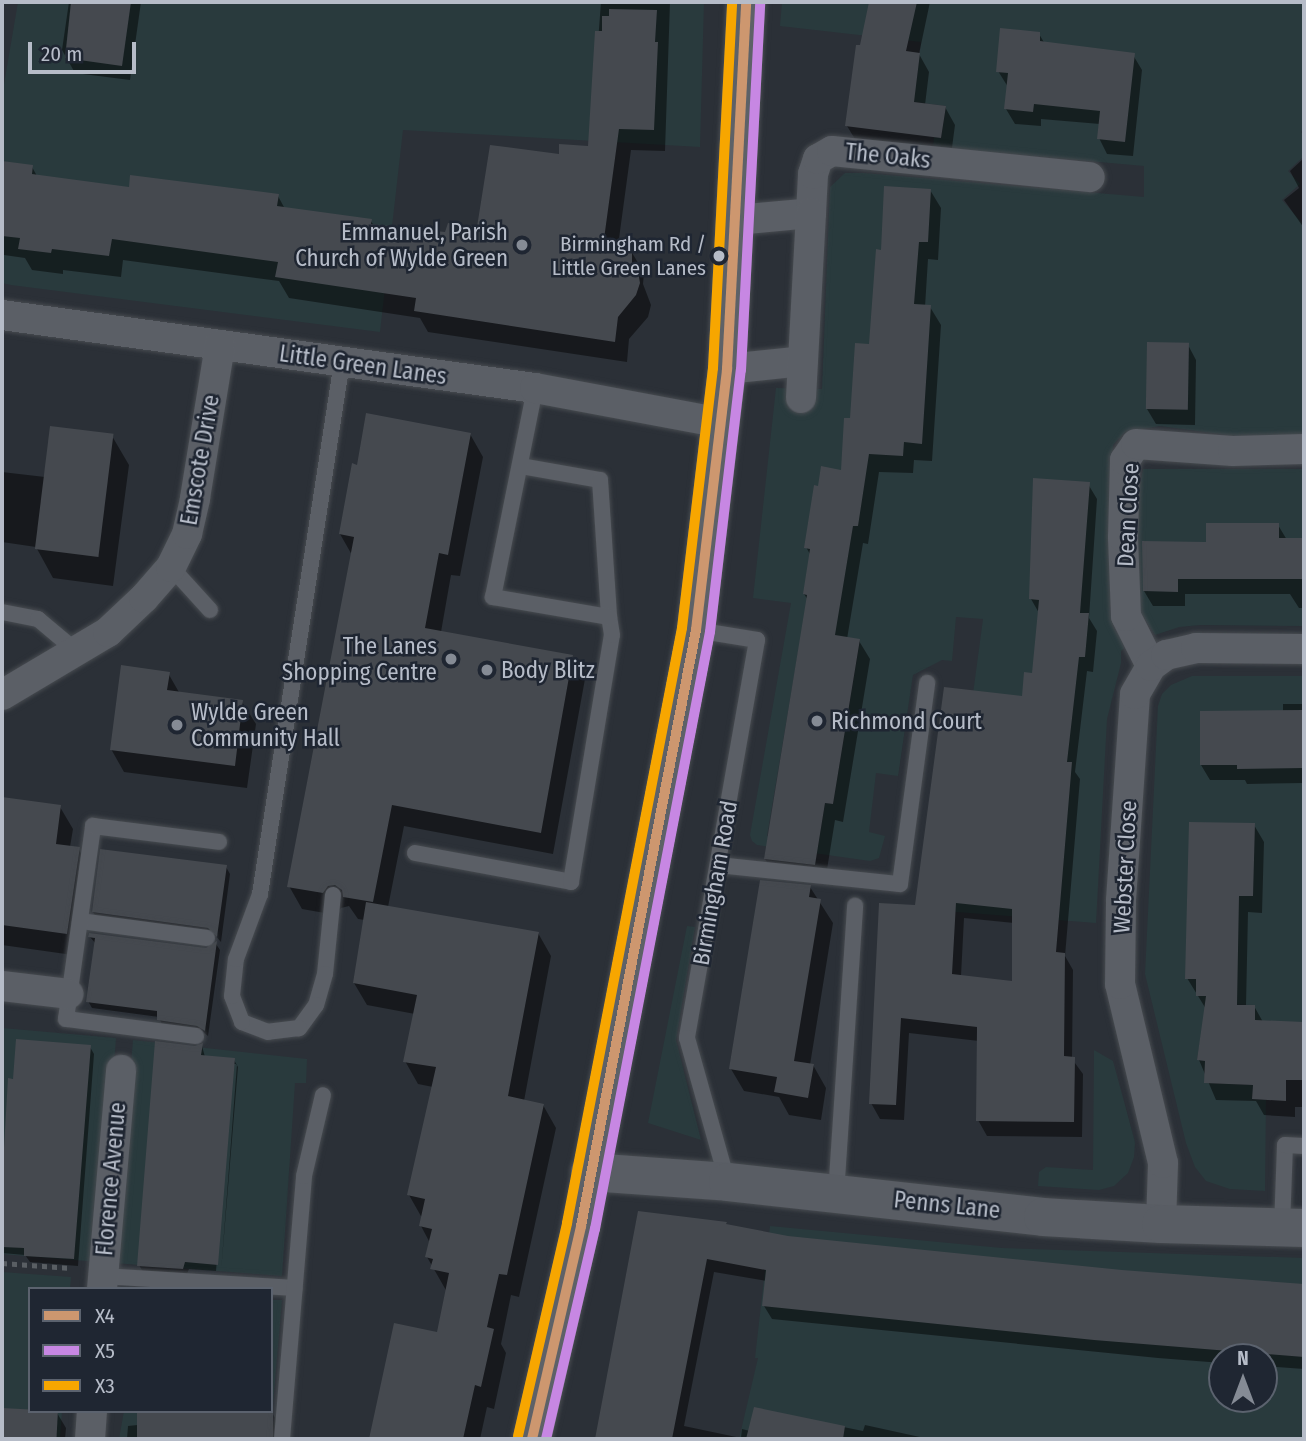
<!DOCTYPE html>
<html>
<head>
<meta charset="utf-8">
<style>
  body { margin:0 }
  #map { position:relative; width:1306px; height:1441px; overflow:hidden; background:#2b3037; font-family:"Fira Sans Condensed",sans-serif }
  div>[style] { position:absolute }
  .green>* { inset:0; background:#293a3d }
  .shadow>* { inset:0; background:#0007 }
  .building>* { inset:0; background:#45494f; transform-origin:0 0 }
  .path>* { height:4.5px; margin-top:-2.25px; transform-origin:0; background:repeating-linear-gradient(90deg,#595e63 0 5px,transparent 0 10px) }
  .roads { filter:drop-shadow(0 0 2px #474b50) drop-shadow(0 0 2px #474b50) }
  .service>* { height:16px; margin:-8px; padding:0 8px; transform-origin:8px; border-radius:8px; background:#5b5f66 }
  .minor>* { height:30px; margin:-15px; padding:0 15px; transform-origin:15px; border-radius:15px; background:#5b5f66 }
  .secondary>* { height:38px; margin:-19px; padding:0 19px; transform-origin:19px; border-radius:19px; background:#595d64 }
  .primary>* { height:38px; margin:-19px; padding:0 19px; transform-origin:19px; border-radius:19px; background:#5d6167 }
  .bus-1>* { height:10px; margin:-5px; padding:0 5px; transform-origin:5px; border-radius:5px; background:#cd976f }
  .bus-2>* { height:10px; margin:-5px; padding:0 5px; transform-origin:5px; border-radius:5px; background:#c787e3 }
  .bus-3>* { height:10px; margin:-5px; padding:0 5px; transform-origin:5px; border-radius:5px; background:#f7a600 }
  .dots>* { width:19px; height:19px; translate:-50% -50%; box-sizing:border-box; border:4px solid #1f2632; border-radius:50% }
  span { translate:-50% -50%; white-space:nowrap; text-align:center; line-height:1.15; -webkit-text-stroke:5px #1f2632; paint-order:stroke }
  .bus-label { font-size:21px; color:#b6bcc8 }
  .right { translate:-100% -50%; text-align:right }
  .street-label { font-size:23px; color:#b6bcc8 }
  .poi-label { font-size:23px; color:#b6bcc8 }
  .left { translate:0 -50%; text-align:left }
  .frame { position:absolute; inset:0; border:4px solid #b6bcc8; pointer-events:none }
  .legend { position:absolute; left:28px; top:1287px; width:245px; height:126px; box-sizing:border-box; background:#1f2632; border:2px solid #5b626e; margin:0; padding:9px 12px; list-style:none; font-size:21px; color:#b6bcc8 }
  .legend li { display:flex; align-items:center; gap:14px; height:35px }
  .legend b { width:35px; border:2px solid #5b626e }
  .north { position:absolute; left:1208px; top:1343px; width:70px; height:70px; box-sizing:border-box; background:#1f2632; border:2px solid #5b626e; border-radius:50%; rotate:0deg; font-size:19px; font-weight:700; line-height:28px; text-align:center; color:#b6bcc8 }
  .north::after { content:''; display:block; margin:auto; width:24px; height:32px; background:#858b95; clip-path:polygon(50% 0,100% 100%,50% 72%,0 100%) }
  .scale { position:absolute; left:28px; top:42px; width:108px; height:32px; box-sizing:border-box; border:4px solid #b6bcc8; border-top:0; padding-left:9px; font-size:21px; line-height:24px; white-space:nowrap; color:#b6bcc8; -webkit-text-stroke:5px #1f2632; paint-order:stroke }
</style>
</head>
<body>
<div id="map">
  <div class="green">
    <div style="clip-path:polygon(18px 2px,704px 2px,700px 147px,403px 130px,380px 332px,11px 285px,2px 283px,2px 96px)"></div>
    <div style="clip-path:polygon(evenodd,782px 2px,1304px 2px,1304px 130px,1301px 132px,1304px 135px,1304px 156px,1288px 171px,1300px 184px,1282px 200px,1304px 225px,1304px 435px,1242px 437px,1160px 426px,1125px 432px,1113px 445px,1110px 612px,1114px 628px,1127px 646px,1121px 651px,1121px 663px,1107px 719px,1096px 923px,944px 911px,983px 619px,956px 617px,952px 661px,942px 660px,913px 675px,898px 776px,876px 773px,869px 832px,885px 836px,879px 858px,870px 861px,757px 845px,752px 841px,750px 835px,791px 603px,753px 598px,776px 388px,822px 389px,830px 187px,845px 173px,864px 173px,1144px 197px,1144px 166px,933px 147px,934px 137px,941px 138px,946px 106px,893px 99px,916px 85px,921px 42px,780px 26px,782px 2px,802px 629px,860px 640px,833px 804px,825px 803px,818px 846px,767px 836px,802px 629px)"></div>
    <div style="clip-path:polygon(1143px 469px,1304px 469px,1304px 626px,1201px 625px,1179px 627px,1155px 635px,1137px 607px,1136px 593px,1139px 490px)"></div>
    <div style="clip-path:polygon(1192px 676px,1304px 676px,1304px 1022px,1293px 1022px,1253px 1061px,1255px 1005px,1207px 1004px,1197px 1059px,1205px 1061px,1205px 1083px,1253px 1085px,1252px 1099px,1266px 1100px,1265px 1191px,1230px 1189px,1206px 1181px,1195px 1167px,1186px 1143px,1145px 974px,1158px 706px,1162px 694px,1171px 685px)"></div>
    <div style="clip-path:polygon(687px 926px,695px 927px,676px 1040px,701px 1140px,648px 1123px)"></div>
    <div style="clip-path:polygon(2px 1028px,116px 1038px,99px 1262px,2px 1254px)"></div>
    <div style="clip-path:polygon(133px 1040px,307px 1059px,306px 1083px,295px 1083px,282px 1276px,114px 1263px)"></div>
    <div style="clip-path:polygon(1094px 1050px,1113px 1061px,1135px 1142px,1134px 1157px,1128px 1173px,1114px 1186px,1099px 1190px,1038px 1186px,1039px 1172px,1046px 1167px,1093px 1170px)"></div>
    <div style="clip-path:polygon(evenodd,770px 1226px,1002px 1248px,1304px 1258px,1304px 1439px,739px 1439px,758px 1358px,755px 1358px,770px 1226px,1222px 1357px,1264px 1357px,1264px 1399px,1222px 1399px,1222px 1357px)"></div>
    <div style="clip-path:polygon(2px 1272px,71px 1277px,70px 1289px,30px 1289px,30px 1411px,62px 1411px,60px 1439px,2px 1439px)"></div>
    <div style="clip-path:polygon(271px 1300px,282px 1300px,270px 1439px,119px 1439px,124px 1411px,271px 1411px)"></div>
  </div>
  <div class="shadow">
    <div style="clip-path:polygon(69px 2px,141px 2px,130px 80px,75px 73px,62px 50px)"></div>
    <div style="clip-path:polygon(601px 2px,670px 2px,665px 151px,631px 150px,618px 246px,631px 251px,644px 273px,643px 284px,651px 305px,648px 317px,629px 339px,627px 362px,428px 332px,420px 318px,289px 298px,279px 281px,123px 260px,121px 277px,63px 270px,63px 274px,32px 270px,25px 258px,4px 255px,2px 252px,2px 163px,32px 167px,37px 176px,130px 189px,278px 196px,285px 209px,371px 221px,374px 226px,447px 234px,479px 229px,560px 156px,590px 148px)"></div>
    <div style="clip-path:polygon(871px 2px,930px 2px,919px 54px,929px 72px,925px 105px,945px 107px,955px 125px,951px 155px,858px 144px,847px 126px)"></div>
    <div style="clip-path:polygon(1039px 34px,1045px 44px,1133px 55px,1142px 70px,1133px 156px,1107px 154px,1099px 138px,1100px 124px,1041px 119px,1041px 126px,1015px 124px,1006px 109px,1008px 87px,998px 71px)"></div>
    <div style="clip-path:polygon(1304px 158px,1304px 228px,1284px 200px,1299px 188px,1290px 171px)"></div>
    <div style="clip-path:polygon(930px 190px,941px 208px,938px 260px,928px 259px,925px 307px,930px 307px,941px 325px,932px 461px,914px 460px,913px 473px,879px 472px,868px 544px,863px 543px,847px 639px,859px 641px,870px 659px,843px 822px,835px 820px,825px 882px,776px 877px,765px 859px,808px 600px,804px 594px,811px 556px,806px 547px,819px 488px,843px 472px,851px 420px,870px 346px,882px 252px)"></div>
    <div style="clip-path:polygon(1188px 345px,1196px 360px,1195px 425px,1156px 424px,1147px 409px)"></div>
    <div style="clip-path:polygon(1302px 348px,1304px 348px,1304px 382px,1303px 380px)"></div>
    <div style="clip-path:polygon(470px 434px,483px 457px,460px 576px,451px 575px,441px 632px,572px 656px,585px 679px,553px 854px,404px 826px,388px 907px,538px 933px,551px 956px,524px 1101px,543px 1105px,556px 1128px,519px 1297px,511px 1295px,501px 1344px,506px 1353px,494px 1409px,487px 1407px,480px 1439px,370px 1439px,396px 1325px,438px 1335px,447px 1292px,427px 1257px,430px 1243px,421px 1226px,422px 1218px,409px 1195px,433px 1087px,418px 1084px,405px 1061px,415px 1014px,367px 1005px,354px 983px,365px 920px,358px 919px,349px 906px,341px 908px,336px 915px,302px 909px,289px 886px,352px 555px,340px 534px,358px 467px)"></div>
    <div style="clip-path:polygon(112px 436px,129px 465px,113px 586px,53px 578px,36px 547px,2px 542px,2px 472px,45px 477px)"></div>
    <div style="clip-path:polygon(evenodd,1088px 484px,1097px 499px,1089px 618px,1097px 631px,1093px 672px,1087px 671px,1075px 772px,1080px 779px,1065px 956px,1073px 970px,1072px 1059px,1083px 1074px,1082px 1137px,987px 1136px,978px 1120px,979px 1041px,909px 1033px,904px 1120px,880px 1119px,871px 1103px,917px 907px,1034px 675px,1039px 613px,1031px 599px,1088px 484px,964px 918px,1014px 923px,1013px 983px,961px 976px,964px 918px)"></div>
    <div style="clip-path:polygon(1278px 525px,1287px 540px,1304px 540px,1304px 608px,1299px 608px,1290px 594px,1185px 594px,1185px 606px,1153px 606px,1144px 591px,1207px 544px)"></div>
    <div style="clip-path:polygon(168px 673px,180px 694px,242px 702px,256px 724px,247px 788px,124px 772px,111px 749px)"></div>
    <div style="clip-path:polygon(1283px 704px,1304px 704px,1304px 783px,1247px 784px,1245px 780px,1210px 780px,1201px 765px,1283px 712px)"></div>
    <div style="clip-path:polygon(2px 799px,60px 807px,73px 829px,70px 847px,78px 848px,91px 871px,80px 956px,2px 945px)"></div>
    <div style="clip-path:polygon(1254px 825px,1264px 842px,1262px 913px,1248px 912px,1246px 1006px,1254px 1006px,1263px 1022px,1304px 1024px,1304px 1107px,1295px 1107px,1295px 1117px,1264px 1115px,1256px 1101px,1216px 1100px,1199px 1060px,1206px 1009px,1187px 978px)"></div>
    <div style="clip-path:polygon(226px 867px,230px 874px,221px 942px,214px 934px,97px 919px,93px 912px)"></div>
    <div style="clip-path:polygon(810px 887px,833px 923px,810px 1065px,813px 1065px,826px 1088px,821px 1120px,789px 1115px,779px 1097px,744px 1091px,731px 1069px)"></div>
    <div style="clip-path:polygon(90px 937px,206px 950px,216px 944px,220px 950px,208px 1036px,203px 1032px,163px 1027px,159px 1017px,92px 1008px,88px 1001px,96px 944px)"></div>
    <div style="clip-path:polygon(202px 1046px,205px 1057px,234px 1060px,238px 1067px,221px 1272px,237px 1064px,233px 1064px,216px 1271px,189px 1269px,186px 1276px,143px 1272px,139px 1265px,195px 1048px)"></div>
    <div style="clip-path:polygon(90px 1047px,94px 1054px,78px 1266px,30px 1262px,25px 1255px,2px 1253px,2px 1188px,10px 1080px)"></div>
    <div style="clip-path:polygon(639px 1213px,787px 1238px,1122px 1272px,1304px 1285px,1304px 1369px,1264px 1366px,1264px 1357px,1222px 1357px,1222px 1363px,1158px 1358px,772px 1319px,764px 1306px,767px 1281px,714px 1272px,684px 1426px,741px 1438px,742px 1429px,750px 1431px,755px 1409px,863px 1431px,865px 1425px,929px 1439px,597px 1439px)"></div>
    <div style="clip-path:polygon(2px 1410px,57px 1413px,66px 1428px,65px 1439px,2px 1439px)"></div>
    <div style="clip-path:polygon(271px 1411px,280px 1426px,279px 1439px,127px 1439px,128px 1426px)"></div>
  </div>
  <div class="building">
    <div style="clip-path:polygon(71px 2px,131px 2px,122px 66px,65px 58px)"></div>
    <div style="clip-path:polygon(869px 2px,917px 2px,906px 51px,920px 53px,914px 102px,946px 106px,941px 138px,845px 126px,856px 45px,860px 45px)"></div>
    <div style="clip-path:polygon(609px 9px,657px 10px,655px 42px,658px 42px,654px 130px,619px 129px,604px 239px,632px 250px,632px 264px,638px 271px,640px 283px,636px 295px,618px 317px,615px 342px,414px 311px,416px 298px,275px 277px,278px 262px,112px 239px,109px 256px,52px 249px,51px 253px,18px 249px,20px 238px,2px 236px,2px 161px,33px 165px,32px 174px,129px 187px,130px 175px,279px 194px,277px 206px,372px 219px,371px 224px,445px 232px,448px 223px,477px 227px,490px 145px,559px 154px,559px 144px,588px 146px,595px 31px,602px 31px,602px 16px,609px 16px)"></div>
    <div style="clip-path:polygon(1000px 28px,1040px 32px,1040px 41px,1135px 53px,1125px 142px,1097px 139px,1100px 111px,1034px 104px,1033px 112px,1004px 109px,1008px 73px,996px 72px)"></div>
    <div style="clip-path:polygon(884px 186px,931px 189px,928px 242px,919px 242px,914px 304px,931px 305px,922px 444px,904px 442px,903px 456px,869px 454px,858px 526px,853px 526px,835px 635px,860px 639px,833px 804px,825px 803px,815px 865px,764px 859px,807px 595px,803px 594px,810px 549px,804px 548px,814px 485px,818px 486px,821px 466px,841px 470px,844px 418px,850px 418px,855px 343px,869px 344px,876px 249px,881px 250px)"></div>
    <div style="left:1147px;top:342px;width:42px;height:67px;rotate:1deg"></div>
    <div style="clip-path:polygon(366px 413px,471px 433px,448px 555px,439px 553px,425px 628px,573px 655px,541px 833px,392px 805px,373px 902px,343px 897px,342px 890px,335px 885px,328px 886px,323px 893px,287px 887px,354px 537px,339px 534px,352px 463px,357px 465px)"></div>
    <div style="left:50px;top:426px;width:64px;height:124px;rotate:7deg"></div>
    <div style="clip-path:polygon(evenodd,1033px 478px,1090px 482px,1080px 613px,1089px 613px,1085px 657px,1079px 657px,1067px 762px,1072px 762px,1056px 952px,1065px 953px,1064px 1056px,1075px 1057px,1074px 1122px,976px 1121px,977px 1027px,901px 1018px,896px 1105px,869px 1104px,879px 903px,915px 905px,944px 687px,1022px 696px,1024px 672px,1032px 673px,1039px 600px,1029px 599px,1033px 478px,956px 903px,1012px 909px,1012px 981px,952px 974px,956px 903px)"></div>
    <div style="clip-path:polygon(1206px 523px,1279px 523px,1279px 538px,1304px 538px,1304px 579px,1178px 579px,1178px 592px,1143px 591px,1142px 541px,1206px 542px)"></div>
    <div style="clip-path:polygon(121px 665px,170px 672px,167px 690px,243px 700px,235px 766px,110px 750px)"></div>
    <div style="clip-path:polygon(1304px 710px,1304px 768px,1237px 769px,1237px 765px,1200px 765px,1200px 711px)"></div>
    <div style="clip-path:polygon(2px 797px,61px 805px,56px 844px,80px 847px,67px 934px,2px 925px)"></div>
    <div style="clip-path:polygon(1189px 822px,1255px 823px,1253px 896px,1239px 896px,1237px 1005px,1255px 1005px,1255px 1020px,1304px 1022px,1304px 1080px,1286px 1080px,1286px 1101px,1252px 1099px,1253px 1085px,1204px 1083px,1205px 1061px,1197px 1060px,1206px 996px,1196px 996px,1196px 979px,1185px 979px)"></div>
    <div style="clip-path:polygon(100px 849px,227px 865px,217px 937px,208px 928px,92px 912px)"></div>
    <div style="clip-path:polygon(760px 880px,811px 885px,809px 897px,821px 899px,794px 1061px,814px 1064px,808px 1098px,774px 1092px,777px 1077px,729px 1069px)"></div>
    <div style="clip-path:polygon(366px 902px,539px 932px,508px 1096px,544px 1104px,507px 1275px,499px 1274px,487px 1327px,494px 1329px,481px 1387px,475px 1385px,463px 1439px,369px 1439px,394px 1323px,437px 1332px,449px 1273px,430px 1269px,433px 1259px,425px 1257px,432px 1229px,419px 1226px,425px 1199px,407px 1195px,436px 1067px,403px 1062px,417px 995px,353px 983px)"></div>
    <div style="clip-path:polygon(89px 933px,206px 948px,217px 941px,205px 1031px,197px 1026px,157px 1020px,157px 1011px,86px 1002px,95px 938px,88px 937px)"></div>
    <div style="clip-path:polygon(16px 1039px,91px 1045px,74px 1259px,24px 1256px,24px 1248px,2px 1247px,2px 1182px,8px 1078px,13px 1079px)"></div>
    <div style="clip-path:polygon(155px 1041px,195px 1046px,203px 1043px,201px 1055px,235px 1058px,218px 1265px,185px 1262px,183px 1269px,137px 1266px)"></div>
    <div style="clip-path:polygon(638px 1211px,727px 1222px,726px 1224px,788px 1236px,1122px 1270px,1304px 1284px,1304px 1357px,1094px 1340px,762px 1306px,766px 1270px,707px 1259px,672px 1439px,595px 1439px)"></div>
    <div style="clip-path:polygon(754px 1407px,845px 1426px,843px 1439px,746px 1439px)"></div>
    <div style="left:2px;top:1408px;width:56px;height:31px;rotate:3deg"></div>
    <div style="left:137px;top:1411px;width:136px;height:28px"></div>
  </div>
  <div class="path">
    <div style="left:2px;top:1263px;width:69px;rotate:4.1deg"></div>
  </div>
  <div class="roads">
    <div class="service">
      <div style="left:521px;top:466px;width:80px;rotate:10deg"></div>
      <div style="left:600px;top:480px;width:137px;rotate:86.2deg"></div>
      <div style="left:171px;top:567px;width:58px;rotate:47.8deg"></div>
      <div style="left:2px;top:612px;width:37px;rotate:11deg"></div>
      <div style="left:38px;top:619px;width:50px;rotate:40.1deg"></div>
      <div style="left:696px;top:630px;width:62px;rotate:9.3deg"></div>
      <div style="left:757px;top:640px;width:404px;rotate:100deg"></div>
      <div style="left:687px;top:1038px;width:148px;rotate:74.3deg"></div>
      <div style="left:415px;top:853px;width:159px;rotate:10.5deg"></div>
      <div style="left:571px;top:882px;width:250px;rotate:-80.6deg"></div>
      <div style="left:612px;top:635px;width:18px;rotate:-99deg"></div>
      <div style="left:609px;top:617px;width:118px;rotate:-170.2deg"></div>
      <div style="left:493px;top:597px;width:213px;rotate:-78.6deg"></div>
      <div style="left:718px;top:865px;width:183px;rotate:6deg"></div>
      <div style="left:900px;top:884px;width:203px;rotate:-82.3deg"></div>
      <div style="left:333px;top:895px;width:79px;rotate:95.8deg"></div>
      <div style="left:325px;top:974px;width:32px;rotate:106deg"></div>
      <div style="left:316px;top:1005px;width:29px;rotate:126deg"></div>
      <div style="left:299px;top:1028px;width:31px;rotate:173deg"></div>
      <div style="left:268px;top:1032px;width:28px;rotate:-159deg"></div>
      <div style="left:242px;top:1022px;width:28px;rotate:-111deg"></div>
      <div style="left:232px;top:996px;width:37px;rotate:-84deg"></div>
      <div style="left:236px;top:959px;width:69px;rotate:-69.7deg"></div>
      <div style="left:260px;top:894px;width:538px;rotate:-81.24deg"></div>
      <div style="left:80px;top:921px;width:128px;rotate:7.6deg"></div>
      <div style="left:196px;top:1036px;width:131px;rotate:-172.5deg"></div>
      <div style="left:66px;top:1019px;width:195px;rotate:-82deg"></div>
      <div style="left:93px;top:826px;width:127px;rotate:7.2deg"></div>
      <div style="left:836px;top:1194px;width:289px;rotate:-86.2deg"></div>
      <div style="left:1282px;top:1227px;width:82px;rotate:-87.9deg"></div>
      <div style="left:1285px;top:1145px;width:19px;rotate:3deg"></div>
      <div style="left:103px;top:1276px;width:192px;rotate:3.6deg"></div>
      <div style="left:282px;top:1439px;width:264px;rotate:-85.2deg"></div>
      <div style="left:304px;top:1176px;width:83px;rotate:-76.8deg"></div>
    </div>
    <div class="minor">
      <div style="left:736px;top:220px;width:75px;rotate:-5.3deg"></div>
      <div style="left:811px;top:213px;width:39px;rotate:-87deg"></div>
      <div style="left:813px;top:174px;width:16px;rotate:-72deg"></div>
      <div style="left:818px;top:159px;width:16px;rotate:-30deg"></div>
      <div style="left:832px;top:151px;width:259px;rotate:5.8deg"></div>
      <div style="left:2px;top:315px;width:538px;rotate:7.8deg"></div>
      <div style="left:535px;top:388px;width:190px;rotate:10.6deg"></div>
      <div style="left:727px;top:369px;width:76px;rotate:-6deg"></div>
      <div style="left:801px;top:398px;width:185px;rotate:-86.9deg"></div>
      <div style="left:1151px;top:666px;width:56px;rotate:-116.6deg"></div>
      <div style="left:1126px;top:616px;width:79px;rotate:-92.2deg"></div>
      <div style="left:1123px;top:537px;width:77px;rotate:-88.5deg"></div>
      <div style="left:1125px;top:460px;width:19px;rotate:-55deg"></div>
      <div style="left:1136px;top:444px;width:97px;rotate:4.1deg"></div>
      <div style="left:1233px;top:451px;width:71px;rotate:-1.6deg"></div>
      <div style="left:2px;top:695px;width:123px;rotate:-30.7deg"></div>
      <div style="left:108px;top:632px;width:50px;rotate:-43.4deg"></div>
      <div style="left:144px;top:598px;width:41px;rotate:-48.9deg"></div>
      <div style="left:171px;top:567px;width:37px;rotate:-64deg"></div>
      <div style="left:187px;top:534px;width:37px;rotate:-77deg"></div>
      <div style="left:195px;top:498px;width:155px;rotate:-80.7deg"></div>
      <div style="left:2px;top:986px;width:67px;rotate:6.8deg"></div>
      <div style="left:1161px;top:1224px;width:61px;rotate:-88.1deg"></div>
      <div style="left:1163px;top:1163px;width:184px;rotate:-103.5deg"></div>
      <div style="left:1120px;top:984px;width:84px;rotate:-89.3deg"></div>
      <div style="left:1121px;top:900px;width:206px;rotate:-86.1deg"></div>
      <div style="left:1135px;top:694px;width:32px;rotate:-60deg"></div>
      <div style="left:1151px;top:666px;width:19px;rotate:-36deg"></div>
      <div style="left:1166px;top:655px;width:31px;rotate:-13deg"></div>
      <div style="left:1196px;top:648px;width:108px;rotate:0.5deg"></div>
      <div style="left:102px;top:1289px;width:220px;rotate:-85deg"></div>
      <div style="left:90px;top:1439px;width:28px;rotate:-86deg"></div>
    </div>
    <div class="secondary">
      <div style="left:590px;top:1172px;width:138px;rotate:4.1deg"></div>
      <div style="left:728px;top:1182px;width:317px;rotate:6.3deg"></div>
      <div style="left:1043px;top:1217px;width:118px;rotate:3.4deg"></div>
      <div style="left:1161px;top:1224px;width:143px;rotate:1.6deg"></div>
    </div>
    <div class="primary">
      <div style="left:532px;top:1439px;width:219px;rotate:-77deg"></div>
      <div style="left:581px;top:1226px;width:607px;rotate:-79.08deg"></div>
      <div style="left:696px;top:630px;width:263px;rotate:-83.2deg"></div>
      <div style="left:727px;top:369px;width:367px;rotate:-87deg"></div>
    </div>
  </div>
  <div class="bus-1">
    <div style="left:532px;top:1439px;width:219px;rotate:-77deg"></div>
    <div style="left:581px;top:1226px;width:607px;rotate:-79.08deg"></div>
    <div style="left:696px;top:630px;width:263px;rotate:-83.2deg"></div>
    <div style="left:727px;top:369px;width:367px;rotate:-87deg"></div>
  </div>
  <div class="bus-2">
    <div style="left:546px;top:1439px;width:216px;rotate:-76.9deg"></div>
    <div style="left:595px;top:1229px;width:608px;rotate:-79.1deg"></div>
    <div style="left:710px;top:632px;width:264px;rotate:-83.3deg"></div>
    <div style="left:741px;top:370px;width:367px;rotate:-87deg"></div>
  </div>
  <div class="bus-3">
    <div style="left:518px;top:1436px;width:219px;rotate:-77deg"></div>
    <div style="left:567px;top:1223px;width:606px;rotate:-79.06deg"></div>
    <div style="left:682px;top:628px;width:262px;rotate:-83.2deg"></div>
    <div style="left:713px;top:368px;width:366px;rotate:-87deg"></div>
  </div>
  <div class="dots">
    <div style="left:522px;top:245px;background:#858b95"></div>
    <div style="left:719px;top:256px;background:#b6bcc8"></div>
    <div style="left:451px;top:659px;background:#858b95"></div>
    <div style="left:487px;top:670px;background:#858b95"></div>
    <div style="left:817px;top:721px;background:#858b95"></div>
    <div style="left:177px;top:725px;background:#858b95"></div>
  </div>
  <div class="bus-label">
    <span class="right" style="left:706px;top:256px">Birmingham Rd /<br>Little Green Lanes</span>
  </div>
  <div class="street-label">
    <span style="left:888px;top:156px;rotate:6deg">The Oaks</span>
    <span style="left:363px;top:365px;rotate:8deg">Little Green Lanes</span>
    <span style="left:200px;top:460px;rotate:-80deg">Emscote Drive</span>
    <span style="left:1128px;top:515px;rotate:-87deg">Dean Close</span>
    <span style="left:1125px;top:867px;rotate:-87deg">Webster Close</span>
    <span style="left:715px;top:883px;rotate:-80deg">Birmingham Road</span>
    <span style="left:111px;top:1179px;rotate:-85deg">Florence Avenue</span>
    <span style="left:947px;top:1205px;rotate:6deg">Penns Lane</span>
  </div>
  <div class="poi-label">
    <span class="right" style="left:508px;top:245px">Emmanuel, Parish<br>Church of Wylde Green</span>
    <span class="right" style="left:437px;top:659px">The Lanes<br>Shopping Centre</span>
    <span class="left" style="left:501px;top:670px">Body Blitz</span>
    <span class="left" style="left:191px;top:725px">Wylde Green<br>Community Hall</span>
    <span class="left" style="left:831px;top:721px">Richmond Court</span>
  </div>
  <div class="frame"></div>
  <ul class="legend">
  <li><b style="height:9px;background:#cd976f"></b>X4</li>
  <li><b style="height:9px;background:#c787e3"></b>X5</li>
  <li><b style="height:9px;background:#f7a600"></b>X3</li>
  </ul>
  <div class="north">N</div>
  <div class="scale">20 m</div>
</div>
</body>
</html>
